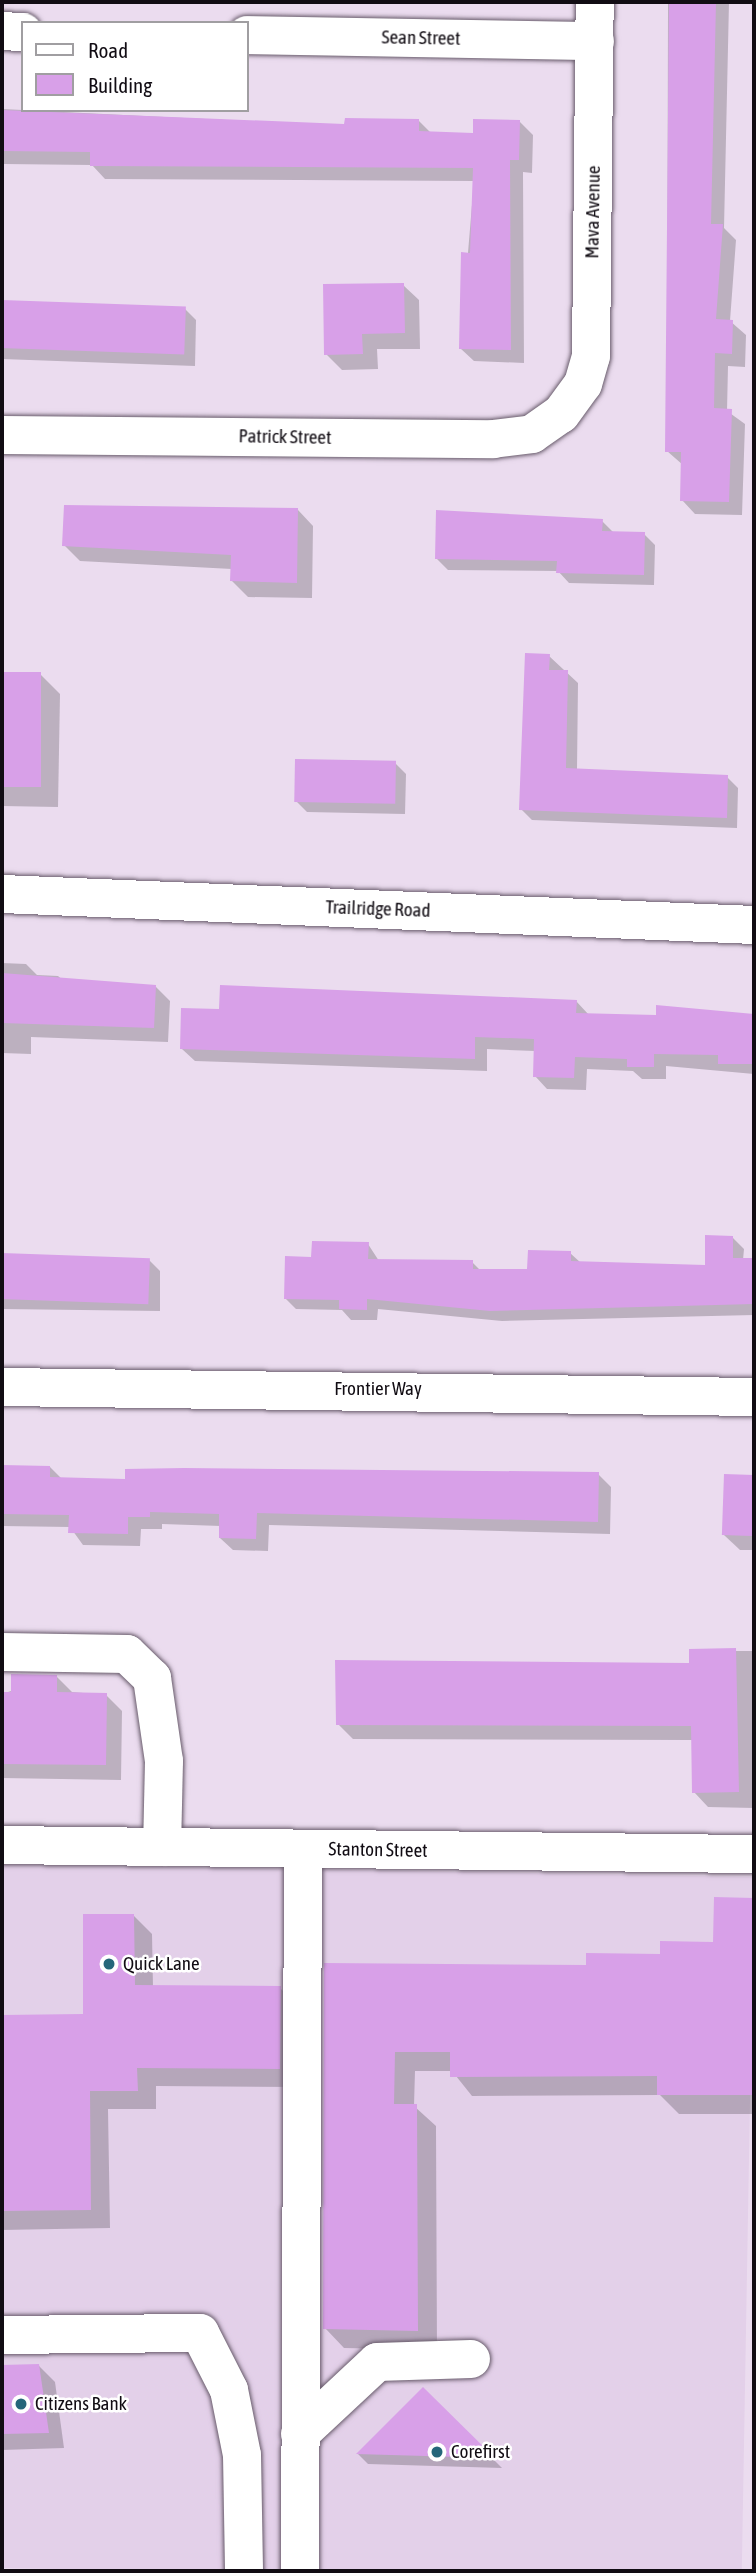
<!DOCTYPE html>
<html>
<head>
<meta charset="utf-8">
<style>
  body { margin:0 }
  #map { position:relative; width:756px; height:2573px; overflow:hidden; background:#ebdcef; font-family:"Asap Condensed",sans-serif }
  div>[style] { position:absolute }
  .built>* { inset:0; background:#e3d0e9; transform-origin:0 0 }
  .shadow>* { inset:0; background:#0003 }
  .building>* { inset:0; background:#d8a0e8; transform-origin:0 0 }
  .roads { filter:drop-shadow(0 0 2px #685b6b) drop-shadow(0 0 2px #685b6b) }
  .minor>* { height:38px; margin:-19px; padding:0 19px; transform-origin:19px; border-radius:19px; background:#fff }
  .dots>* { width:19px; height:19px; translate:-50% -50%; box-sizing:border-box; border:4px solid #fff; border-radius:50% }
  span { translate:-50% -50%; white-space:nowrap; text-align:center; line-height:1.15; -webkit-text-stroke:5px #fff; paint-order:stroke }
  .street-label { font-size:19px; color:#110c13 }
  .poi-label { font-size:19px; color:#110c13 }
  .left { translate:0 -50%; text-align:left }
  .frame { position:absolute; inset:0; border:4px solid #110c13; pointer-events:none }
  .legend { position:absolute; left:21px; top:21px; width:228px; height:91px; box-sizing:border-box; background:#fff; border:2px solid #a09ea1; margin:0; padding:9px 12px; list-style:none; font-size:21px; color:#110c13 }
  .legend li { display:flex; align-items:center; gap:14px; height:35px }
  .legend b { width:35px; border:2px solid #a09ea1 }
</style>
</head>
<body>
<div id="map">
  <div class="built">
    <div style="left:2px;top:1864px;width:752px;height:704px;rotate:1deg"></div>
  </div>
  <div class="shadow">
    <div style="clip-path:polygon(668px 2px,729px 2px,724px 228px,736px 240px,730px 321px,746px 335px,745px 367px,728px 366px,727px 411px,745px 424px,742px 515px,695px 514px,682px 500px,683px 465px,667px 451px)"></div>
    <div style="clip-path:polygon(2px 109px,346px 126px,419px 121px,431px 133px,475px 134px,519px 121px,533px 135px,532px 173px,523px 172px,524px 363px,474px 361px,460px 348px,474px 181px,105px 179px,92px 165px,4px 164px)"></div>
    <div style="clip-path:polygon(403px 285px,419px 300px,420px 349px,377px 349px,378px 369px,342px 370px,326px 354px)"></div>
    <div style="clip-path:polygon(2px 303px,185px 309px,196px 320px,195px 366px,2px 359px)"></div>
    <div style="clip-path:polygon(298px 510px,313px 526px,312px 598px,248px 597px,232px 581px,232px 569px,80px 561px,64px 545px)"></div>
    <div style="clip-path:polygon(602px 521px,613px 532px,644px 534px,655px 545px,654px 585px,569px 583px,558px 571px,448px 570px,437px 559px)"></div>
    <div style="clip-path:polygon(549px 656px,578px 683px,577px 770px,727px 777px,738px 788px,737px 828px,532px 820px,521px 809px)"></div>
    <div style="clip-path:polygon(2px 673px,40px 674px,60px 694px,58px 807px,2px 806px)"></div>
    <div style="clip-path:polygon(395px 763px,406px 774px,405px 814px,307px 812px,296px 801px)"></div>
    <div style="clip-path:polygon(2px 963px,26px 964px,37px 975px,58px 976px,66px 983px,156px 987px,170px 1001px,168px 1042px,31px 1037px,31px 1054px,2px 1053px)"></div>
    <div style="clip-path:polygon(576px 1001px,589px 1015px,658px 1016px,658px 1007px,754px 1015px,754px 1074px,666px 1066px,666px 1079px,642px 1079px,633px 1071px,587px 1069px,586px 1090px,547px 1089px,535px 1076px,535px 1051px,487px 1049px,487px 1071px,195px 1061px,182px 1049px)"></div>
    <div style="clip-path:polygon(733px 1238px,744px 1249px,743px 1260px,754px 1260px,754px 1315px,502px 1321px,378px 1309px,377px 1320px,351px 1320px,342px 1310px,296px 1309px,285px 1298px,313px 1259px,368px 1244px,379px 1261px,472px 1262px,481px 1271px,529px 1271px,570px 1253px,581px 1263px,706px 1267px)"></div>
    <div style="clip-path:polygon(2px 1256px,149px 1260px,160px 1271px,160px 1311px,2px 1309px)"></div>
    <div style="clip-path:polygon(2px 1467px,50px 1467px,62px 1479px,127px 1481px,598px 1474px,611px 1487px,610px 1534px,269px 1525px,268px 1551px,233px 1550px,220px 1538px,221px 1526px,162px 1524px,162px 1529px,141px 1529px,140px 1546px,83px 1545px,70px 1527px,2px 1526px)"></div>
    <div style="clip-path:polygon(726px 1476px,754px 1477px,754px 1550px,740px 1550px,724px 1535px)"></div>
    <div style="clip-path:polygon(691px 1651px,754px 1651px,754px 1808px,708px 1807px,694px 1792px,693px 1740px,353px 1739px,338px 1724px,691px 1665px)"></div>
    <div style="clip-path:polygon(56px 1676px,72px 1692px,106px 1695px,122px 1711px,121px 1780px,2px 1778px,2px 1694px)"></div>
    <div style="clip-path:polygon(716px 1899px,754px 1899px,754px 2114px,679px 2114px,660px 2095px,472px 2096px,452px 2071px,415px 2071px,414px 2106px,436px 2126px,437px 2350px,344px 2348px,325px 2328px,326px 1965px,588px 1967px,661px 1956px,715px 1944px)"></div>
    <div style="clip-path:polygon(133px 1915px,152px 1934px,153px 1987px,280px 1988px,299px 2007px,299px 2087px,156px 2086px,156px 2109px,108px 2109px,110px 2228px,2px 2230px,2px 2017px,85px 2015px)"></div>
    <div style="clip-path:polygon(39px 2366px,55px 2382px,64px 2448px,2px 2450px,2px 2367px)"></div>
    <div style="clip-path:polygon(423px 2389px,502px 2468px,368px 2464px,358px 2454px)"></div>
  </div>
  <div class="building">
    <div style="clip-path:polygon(669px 2px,716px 2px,711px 224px,723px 224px,716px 319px,733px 320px,732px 354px,715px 353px,714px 408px,732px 409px,729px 502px,680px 501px,681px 452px,665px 452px)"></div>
    <div style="clip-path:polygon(2px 110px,344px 124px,345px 118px,419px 119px,419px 131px,473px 133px,473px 119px,520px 120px,519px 160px,510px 160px,511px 350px,459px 349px,461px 252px,470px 253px,473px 168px,90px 166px,90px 152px,2px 151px)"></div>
    <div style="clip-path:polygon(404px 283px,405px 333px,362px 334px,363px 354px,324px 355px,323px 284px)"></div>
    <div style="left:2px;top:300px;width:184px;height:48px;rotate:2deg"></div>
    <div style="clip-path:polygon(64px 505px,298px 508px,297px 583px,230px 581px,231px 555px,62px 546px)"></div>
    <div style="clip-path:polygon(436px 510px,603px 519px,602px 531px,645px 532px,644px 575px,556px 573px,557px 561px,435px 559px)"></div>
    <div style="clip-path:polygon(525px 653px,550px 654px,549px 670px,568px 670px,566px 768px,728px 775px,727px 818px,519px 810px)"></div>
    <div style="left:2px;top:672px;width:39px;height:115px"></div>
    <div style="left:295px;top:759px;width:101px;height:43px;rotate:1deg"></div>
    <div style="clip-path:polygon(2px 973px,156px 985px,154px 1028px,2px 1023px)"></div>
    <div style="clip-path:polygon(220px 985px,577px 1000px,576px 1013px,656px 1015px,656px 1005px,754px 1014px,754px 1064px,718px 1064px,718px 1055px,654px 1054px,654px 1067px,627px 1067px,627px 1059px,575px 1057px,574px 1078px,533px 1077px,534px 1039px,475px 1037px,475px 1059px,180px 1049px,181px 1008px,219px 1009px)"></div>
    <div style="clip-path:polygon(705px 1235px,733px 1236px,733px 1258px,754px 1258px,754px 1304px,490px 1311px,367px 1299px,367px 1310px,339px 1309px,339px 1300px,284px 1299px,285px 1256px,311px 1257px,312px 1241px,369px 1242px,368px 1259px,473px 1260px,473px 1269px,527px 1269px,528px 1250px,571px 1251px,571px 1261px,705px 1265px)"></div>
    <div style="left:2px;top:1253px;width:148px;height:46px;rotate:2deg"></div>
    <div style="clip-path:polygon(2px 1465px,50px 1466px,50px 1477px,125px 1479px,125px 1469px,184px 1468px,599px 1472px,598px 1522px,257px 1513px,256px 1539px,219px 1538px,219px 1514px,150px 1512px,150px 1517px,128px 1517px,128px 1534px,68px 1533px,69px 1515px,2px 1514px)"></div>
    <div style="left:724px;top:1474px;width:30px;height:61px;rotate:2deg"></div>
    <div style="clip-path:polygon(736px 1648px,739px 1792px,692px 1793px,691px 1726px,336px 1725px,335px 1660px,689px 1663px,689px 1649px)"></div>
    <div style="clip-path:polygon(11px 1674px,57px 1675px,57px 1692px,107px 1693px,106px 1765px,2px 1764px,2px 1692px,11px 1692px)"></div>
    <div style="clip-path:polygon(714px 1897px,754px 1898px,754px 2095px,657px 2095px,657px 2076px,450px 2077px,450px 2052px,395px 2052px,394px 2104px,417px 2104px,418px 2331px,323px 2329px,324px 1963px,586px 1965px,586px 1953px,660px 1954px,660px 1941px,713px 1942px)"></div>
    <div style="clip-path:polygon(83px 1914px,134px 1914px,135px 1985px,281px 1986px,280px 2069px,137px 2068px,138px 2091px,90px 2091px,91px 2210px,2px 2211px,2px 2015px,83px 2014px)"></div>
    <div style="clip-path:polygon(39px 2364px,49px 2433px,2px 2434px,2px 2365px)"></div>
    <div style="clip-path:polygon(423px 2387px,495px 2458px,356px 2454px)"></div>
  </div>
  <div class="roads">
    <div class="minor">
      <div style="left:2px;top:31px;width:21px;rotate:3deg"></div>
      <div style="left:247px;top:35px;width:348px;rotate:1deg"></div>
      <div style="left:2px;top:435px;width:491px;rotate:0.5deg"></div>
      <div style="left:493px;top:439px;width:39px;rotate:-7deg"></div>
      <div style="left:532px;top:434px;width:35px;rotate:-35deg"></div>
      <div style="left:561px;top:414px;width:37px;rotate:-54deg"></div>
      <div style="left:583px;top:384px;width:29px;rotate:-74deg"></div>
      <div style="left:591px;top:356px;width:354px;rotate:-89.4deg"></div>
      <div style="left:2px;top:894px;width:753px;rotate:2.36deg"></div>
      <div style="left:2px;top:1387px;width:752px;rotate:0.76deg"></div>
      <div style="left:2px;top:1652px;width:125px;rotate:0.9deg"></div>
      <div style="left:127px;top:1654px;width:35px;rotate:44deg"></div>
      <div style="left:152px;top:1678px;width:84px;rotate:81.8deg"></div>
      <div style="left:164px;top:1761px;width:86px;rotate:91.3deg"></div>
      <div style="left:2px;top:1845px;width:752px;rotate:0.69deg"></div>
      <div style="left:2px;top:2335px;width:198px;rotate:-0.6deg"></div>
      <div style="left:200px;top:2333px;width:64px;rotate:63deg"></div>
      <div style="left:229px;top:2390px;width:66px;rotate:78.7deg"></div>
      <div style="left:242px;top:2455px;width:116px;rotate:89deg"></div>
      <div style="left:300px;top:2434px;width:105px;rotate:-43.1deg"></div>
      <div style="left:377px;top:2362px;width:94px;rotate:-1.8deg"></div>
      <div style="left:300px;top:2571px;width:722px;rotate:-89.76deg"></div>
    </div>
  </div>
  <div class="dots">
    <div style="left:109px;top:1964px;background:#25667a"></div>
    <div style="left:21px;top:2404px;background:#25667a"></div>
    <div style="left:437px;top:2452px;background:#25667a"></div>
  </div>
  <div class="street-label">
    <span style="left:421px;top:38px;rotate:1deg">Sean Street</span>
    <span style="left:593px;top:212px;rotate:-89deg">Mava Avenue</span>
    <span style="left:285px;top:437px;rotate:1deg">Patrick Street</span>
    <span style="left:378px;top:909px;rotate:2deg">Trailridge Road</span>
    <span style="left:378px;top:1389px">Frontier Way</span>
    <span style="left:378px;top:1850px;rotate:1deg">Stanton Street</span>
  </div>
  <div class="poi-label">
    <span class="left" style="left:123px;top:1964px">Quick Lane</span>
    <span class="left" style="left:35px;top:2404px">Citizens Bank</span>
    <span class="left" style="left:451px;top:2452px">Corefirst</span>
  </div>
  <div class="frame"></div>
  <ul class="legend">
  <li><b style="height:9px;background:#fff"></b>Road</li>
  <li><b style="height:19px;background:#d8a0e8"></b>Building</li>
  </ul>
</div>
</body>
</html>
